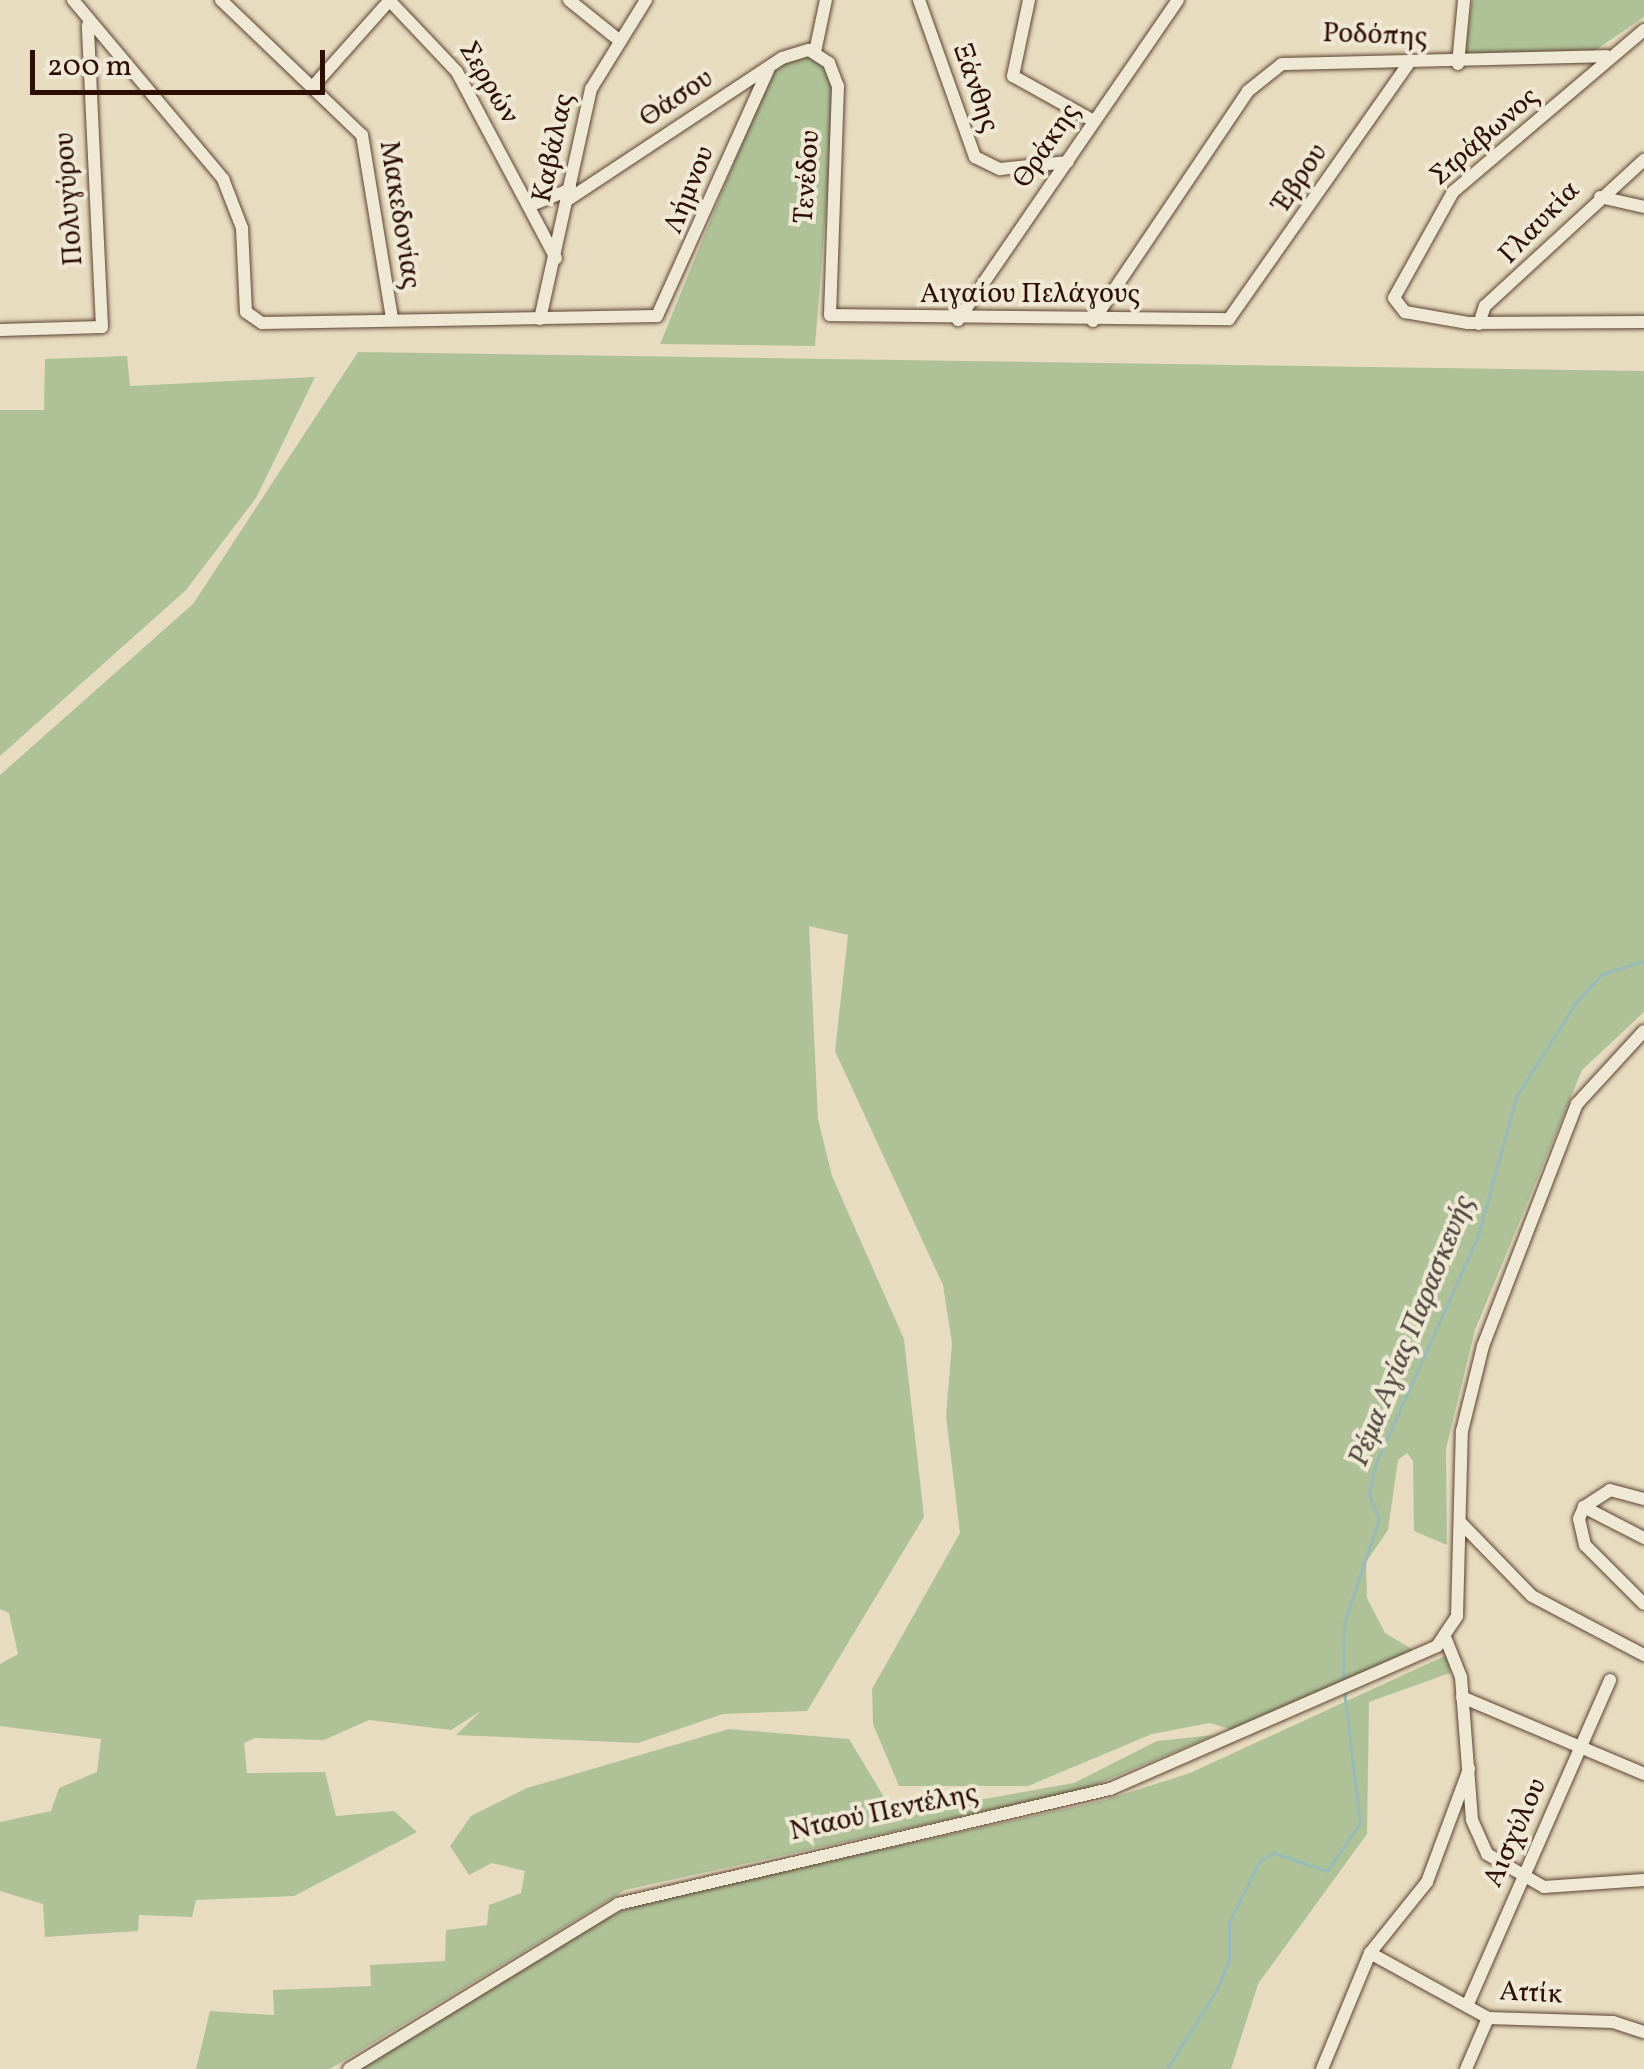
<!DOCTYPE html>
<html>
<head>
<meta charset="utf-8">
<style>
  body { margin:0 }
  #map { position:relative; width:1644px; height:2069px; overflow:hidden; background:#e7dcbf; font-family:Vollkorn,serif }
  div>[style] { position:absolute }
  .green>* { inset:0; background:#afc297 }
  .stream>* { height:2.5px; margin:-1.25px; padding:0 1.25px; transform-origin:1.25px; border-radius:1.25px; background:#98bab8 }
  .roads { filter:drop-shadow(0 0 2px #5c4232) drop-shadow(0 0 2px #5c4232) }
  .minor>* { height:12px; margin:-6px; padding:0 6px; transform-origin:6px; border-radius:6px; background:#efe8d5 }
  span { translate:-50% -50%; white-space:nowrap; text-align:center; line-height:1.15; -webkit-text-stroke:8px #efe8d5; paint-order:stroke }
  .street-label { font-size:28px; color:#2d0e03 }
  .water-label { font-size:30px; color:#524a42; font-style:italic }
  .scale { position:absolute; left:30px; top:50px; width:295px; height:45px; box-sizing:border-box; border:5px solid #2d0e03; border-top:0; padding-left:12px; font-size:30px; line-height:35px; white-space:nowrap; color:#2d0e03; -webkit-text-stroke:8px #efe8d5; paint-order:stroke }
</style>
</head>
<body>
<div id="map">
  <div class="green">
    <div style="clip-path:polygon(1472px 0,1644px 0,1644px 17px,1587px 56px,1465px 57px)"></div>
    <div style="clip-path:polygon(801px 55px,819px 57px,836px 86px,815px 346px,660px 344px,764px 89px,779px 63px)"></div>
    <div style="clip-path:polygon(358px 352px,1644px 371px,1644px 1012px,1582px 1070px,1475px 1330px,1446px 1449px,1447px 1545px,1414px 1531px,1413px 1461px,1407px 1453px,1398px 1460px,1388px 1530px,1366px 1562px,1367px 1598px,1385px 1633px,1415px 1651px,1233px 1730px,1210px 1723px,1152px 1734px,1028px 1786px,899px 1786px,873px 1724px,872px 1689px,960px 1533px,946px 1416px,952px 1343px,943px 1285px,835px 1051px,848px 935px,809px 926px,818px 1119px,832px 1176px,904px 1339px,924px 1517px,807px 1711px,723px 1714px,638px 1743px,456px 1735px,481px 1711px,451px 1730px,369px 1720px,324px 1740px,255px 1738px,244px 1743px,247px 1773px,325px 1772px,336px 1816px,394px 1811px,417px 1832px,294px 1896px,196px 1900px,192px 1917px,139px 1915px,138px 1931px,45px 1937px,43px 1904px,0 1891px,0 1822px,51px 1811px,59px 1788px,97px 1772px,101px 1739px,0 1726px,0 1664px,18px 1654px,9px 1613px,0 1609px,0 775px,193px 604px)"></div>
    <div style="clip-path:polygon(127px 356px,130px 386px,315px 377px,256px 498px,186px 590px,0 756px,0 410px,44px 410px,45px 359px)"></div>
    <div style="clip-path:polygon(1449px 1654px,1450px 1673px,1369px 1702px,1367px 1834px,1258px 1984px,1231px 2069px,359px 2069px,600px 1920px,645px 1902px,1105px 1800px,1190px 1773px)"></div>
    <div style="clip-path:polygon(729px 1729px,849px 1739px,887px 1802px,962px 1803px,1074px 1783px,1157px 1741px,1214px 1735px,1086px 1789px,625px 1890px,330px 2069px,196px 2069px,210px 2011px,274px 2015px,273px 1990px,371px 1986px,370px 1965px,445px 1961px,446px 1930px,487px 1925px,489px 1905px,521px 1893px,525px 1871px,492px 1863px,469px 1875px,450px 1846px,471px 1816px,527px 1788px)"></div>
  </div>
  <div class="stream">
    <div style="left:1343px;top:1683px;width:60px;rotate:-89deg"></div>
    <div style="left:1344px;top:1623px;width:110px;rotate:-71.4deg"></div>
    <div style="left:1379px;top:1519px;width:26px;rotate:-113deg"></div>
    <div style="left:1369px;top:1495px;width:33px;rotate:-78deg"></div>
    <div style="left:1376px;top:1463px;width:249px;rotate:-65.8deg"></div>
    <div style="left:1478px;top:1236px;width:144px;rotate:-74.7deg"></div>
    <div style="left:1516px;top:1097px;width:114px;rotate:-57.6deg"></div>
    <div style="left:1577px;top:1001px;width:37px;rotate:-47deg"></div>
    <div style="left:1602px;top:974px;width:44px;rotate:-17.2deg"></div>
    <div style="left:1167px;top:2069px;width:92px;rotate:-57.9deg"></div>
    <div style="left:1216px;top:1991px;width:34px;rotate:-67deg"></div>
    <div style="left:1229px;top:1960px;width:38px;rotate:-90deg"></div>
    <div style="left:1229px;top:1922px;width:69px;rotate:-63.4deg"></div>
    <div style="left:1260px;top:1860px;width:16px;rotate:-27deg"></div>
    <div style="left:1274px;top:1853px;width:56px;rotate:18.8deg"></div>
    <div style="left:1327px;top:1871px;width:58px;rotate:-55.5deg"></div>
    <div style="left:1360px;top:1823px;width:134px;rotate:-96.9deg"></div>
  </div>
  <div class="roads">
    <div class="minor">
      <div style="left:73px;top:0;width:234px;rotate:50deg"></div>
      <div style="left:223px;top:179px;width:53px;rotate:68.8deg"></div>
      <div style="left:242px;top:228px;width:84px;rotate:87.3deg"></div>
      <div style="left:246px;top:312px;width:19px;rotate:35deg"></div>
      <div style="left:262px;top:323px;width:395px;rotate:-1deg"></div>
      <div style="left:657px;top:316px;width:270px;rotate:-65.7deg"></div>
      <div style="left:221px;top:0;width:195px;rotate:43.8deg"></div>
      <div style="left:362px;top:135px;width:185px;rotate:80.7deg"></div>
      <div style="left:389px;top:0;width:99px;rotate:46.6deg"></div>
      <div style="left:457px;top:72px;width:211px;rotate:62deg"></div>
      <div style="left:569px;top:0;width:59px;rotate:38.8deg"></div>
      <div style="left:919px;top:0;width:167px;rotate:70.4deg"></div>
      <div style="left:975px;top:157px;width:28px;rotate:26deg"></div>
      <div style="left:1000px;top:169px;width:68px;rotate:-5.9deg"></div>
      <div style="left:1029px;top:0;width:78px;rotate:101.9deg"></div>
      <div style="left:1013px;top:76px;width:93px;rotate:29.1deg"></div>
      <div style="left:1644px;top:30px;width:250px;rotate:139.7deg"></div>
      <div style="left:1453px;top:192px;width:121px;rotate:119.1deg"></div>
      <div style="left:1394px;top:298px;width:18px;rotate:52deg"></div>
      <div style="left:1405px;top:312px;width:64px;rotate:9.9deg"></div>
      <div style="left:1468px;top:323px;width:176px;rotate:-0.3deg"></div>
      <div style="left:815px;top:52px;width:53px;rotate:-78.1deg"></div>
      <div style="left:1458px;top:64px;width:64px;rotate:-84.6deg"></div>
      <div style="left:316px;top:83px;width:111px;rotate:-48.3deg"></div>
      <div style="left:1600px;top:197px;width:45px;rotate:12.8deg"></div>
      <div style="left:569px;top:199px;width:255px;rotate:-33.5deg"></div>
      <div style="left:782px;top:58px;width:28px;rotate:-17deg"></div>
      <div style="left:809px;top:50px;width:24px;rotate:33deg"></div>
      <div style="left:829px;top:63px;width:25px;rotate:69deg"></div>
      <div style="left:838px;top:86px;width:229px;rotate:92deg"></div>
      <div style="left:830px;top:315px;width:399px;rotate:0.6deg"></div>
      <div style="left:1229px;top:319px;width:313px;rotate:-54.9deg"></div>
      <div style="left:529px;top:206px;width:45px;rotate:-22deg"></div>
      <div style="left:540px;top:319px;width:236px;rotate:-77.5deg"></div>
      <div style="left:591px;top:89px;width:105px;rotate:-58.3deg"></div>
      <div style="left:958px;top:320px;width:388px;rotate:-55.5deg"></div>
      <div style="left:1093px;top:321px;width:277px;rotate:-56deg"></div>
      <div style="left:1248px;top:91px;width:43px;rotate:-38.5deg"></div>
      <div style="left:1282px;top:64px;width:325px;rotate:-1.4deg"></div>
      <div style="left:1479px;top:324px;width:19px;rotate:-72deg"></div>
      <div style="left:1485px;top:306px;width:216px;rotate:-42.6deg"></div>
      <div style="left:0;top:330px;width:102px;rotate:-1.7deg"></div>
      <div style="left:102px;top:327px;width:302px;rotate:-92.7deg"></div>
      <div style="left:1584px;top:1507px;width:31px;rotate:-33deg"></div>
      <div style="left:1610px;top:1490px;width:35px;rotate:15deg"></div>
      <div style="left:1460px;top:1522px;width:103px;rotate:45.8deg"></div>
      <div style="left:1532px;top:1596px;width:127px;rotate:27.8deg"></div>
      <div style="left:1644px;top:1538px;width:68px;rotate:-152.7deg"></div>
      <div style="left:1584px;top:1507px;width:13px;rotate:113deg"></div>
      <div style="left:1579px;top:1519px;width:27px;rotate:77deg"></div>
      <div style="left:1585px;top:1545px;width:83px;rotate:45deg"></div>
      <div style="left:1445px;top:1637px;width:43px;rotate:68.2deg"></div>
      <div style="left:1461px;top:1677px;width:143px;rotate:85.6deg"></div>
      <div style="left:1472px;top:1820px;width:37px;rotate:66deg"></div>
      <div style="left:1487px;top:1854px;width:66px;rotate:30.1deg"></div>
      <div style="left:1544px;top:1887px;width:100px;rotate:-4deg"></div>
      <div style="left:1462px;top:1697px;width:198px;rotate:22.9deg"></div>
      <div style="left:1370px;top:1953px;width:135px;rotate:28.8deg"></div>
      <div style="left:1488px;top:2018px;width:125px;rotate:1.8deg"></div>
      <div style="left:1613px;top:2022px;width:33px;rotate:18deg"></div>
      <div style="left:1467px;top:2006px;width:356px;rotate:-66.3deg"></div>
      <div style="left:349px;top:2069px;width:316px;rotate:-31.5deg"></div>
      <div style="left:618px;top:1904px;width:505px;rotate:-13.16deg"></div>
      <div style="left:1110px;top:1789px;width:357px;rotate:-23.6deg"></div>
      <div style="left:1437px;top:1646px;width:36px;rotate:-56deg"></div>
      <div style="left:1457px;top:1616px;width:185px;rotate:-88.5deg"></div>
      <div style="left:1462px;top:1431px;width:88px;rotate:-76.1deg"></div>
      <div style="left:1483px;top:1346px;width:260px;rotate:-68.8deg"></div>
      <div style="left:1577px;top:1104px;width:99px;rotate:-47.5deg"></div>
      <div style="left:1322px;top:2069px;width:126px;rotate:-67.5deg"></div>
      <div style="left:1370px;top:1953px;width:91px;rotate:-51.2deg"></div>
      <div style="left:1427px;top:1882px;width:121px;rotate:-69.6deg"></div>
      <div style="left:1466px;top:2069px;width:56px;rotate:-66.7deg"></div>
    </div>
  </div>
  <div class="street-label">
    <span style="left:1375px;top:36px;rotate:2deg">Ροδόπης</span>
    <span style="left:488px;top:83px;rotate:59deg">Σερρών</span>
    <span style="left:975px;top:88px;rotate:71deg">Ξάνθης</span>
    <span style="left:677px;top:99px;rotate:-34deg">Θάσου</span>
    <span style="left:1485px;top:137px;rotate:-41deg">Στράβωνος</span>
    <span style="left:1047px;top:146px;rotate:-56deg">Θράκης</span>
    <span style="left:554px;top:148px;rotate:-78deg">Καβάλας</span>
    <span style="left:808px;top:177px;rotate:-86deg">Τενέδου</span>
    <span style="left:1301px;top:178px;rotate:-56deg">Έβρου</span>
    <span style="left:690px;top:190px;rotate:-68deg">Λήμνου</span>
    <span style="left:70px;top:199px;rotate:-94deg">Πολυγύρου</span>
    <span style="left:399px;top:215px;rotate:81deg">Μακεδονίας</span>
    <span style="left:1540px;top:223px;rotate:-46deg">Γλαυκία</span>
    <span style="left:1030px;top:295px">Αιγαίου Πελάγους</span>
    <span style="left:884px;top:1813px;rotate:-12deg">Νταού Πεντέλης</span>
    <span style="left:1516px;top:1833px;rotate:-66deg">Αισχύλου</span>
    <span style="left:1531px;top:1994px;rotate:3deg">Αττίκ</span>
  </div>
  <div class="water-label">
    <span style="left:1412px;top:1331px;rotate:-68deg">Ρέμα Αγίας Παρασκευής</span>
  </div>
  <div class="scale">200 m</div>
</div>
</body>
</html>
